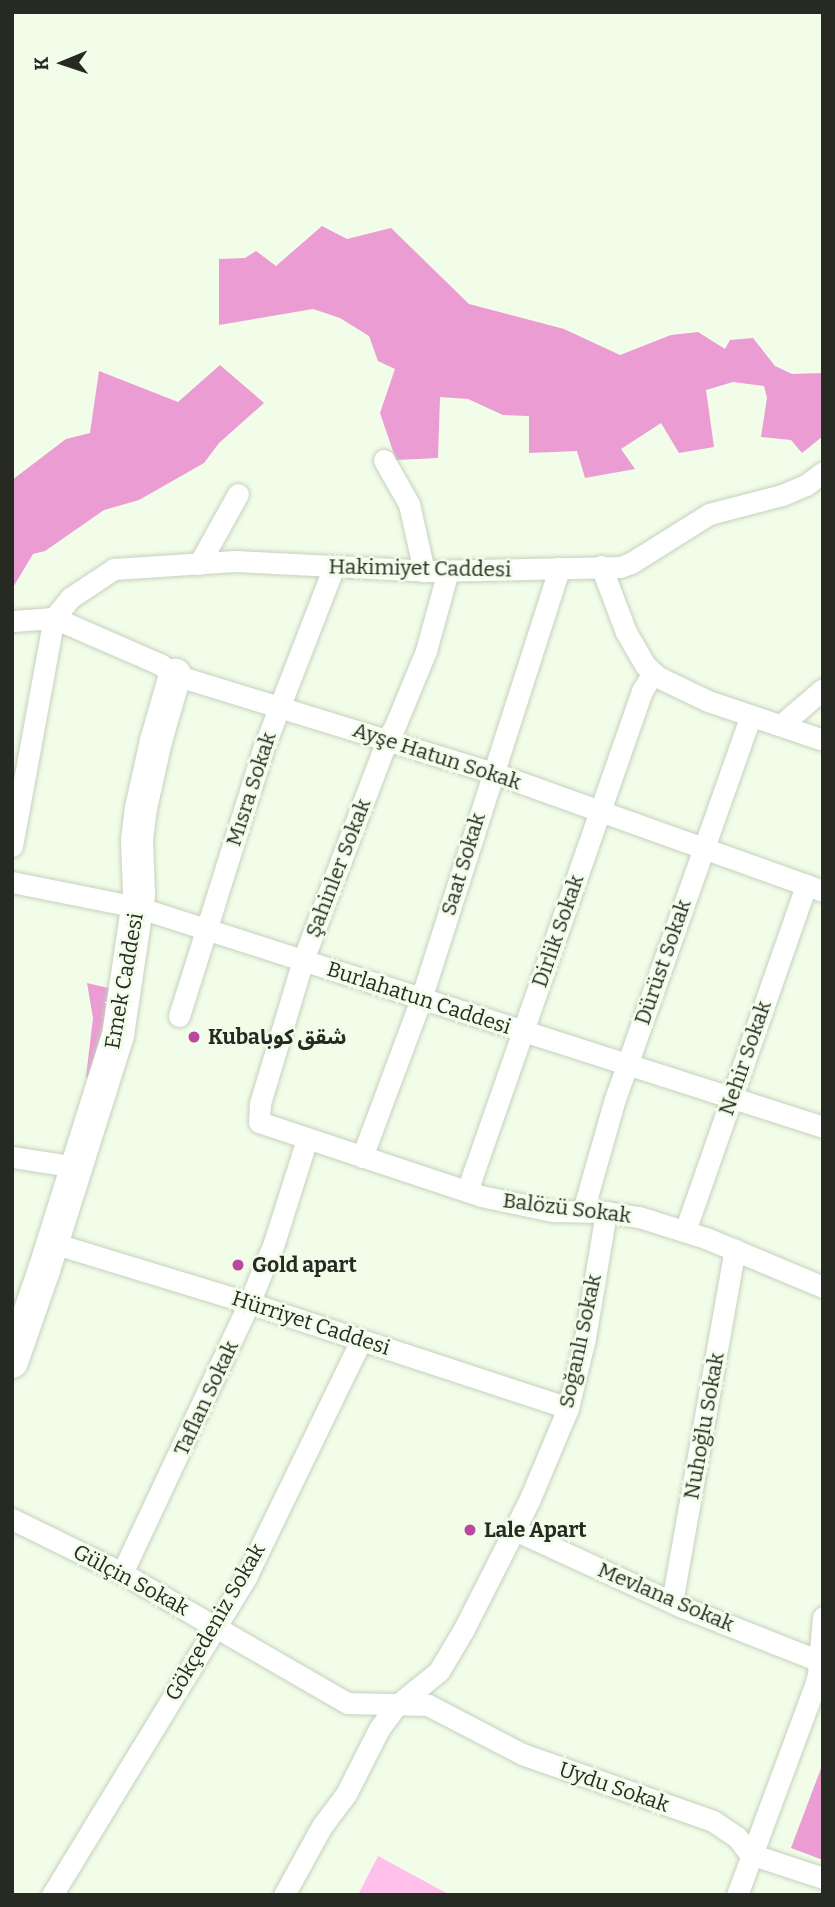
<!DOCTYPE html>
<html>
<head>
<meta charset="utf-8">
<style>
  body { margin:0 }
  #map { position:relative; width:835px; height:1907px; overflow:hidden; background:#f1fde9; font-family:Bitter,"Noto Sans Arabic",serif }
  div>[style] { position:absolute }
  .green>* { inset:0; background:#ffc0ec }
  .forest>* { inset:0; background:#ea9cd3 }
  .roads { filter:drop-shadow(0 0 2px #c5d1bd) drop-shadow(0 0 2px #c5d1bd) }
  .street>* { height:21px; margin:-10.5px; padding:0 10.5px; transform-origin:10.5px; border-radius:10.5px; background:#fff }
  .secondary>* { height:32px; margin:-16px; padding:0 16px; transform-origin:16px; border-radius:16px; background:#fff }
  .dots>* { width:19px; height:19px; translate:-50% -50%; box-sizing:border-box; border:4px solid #f1fde9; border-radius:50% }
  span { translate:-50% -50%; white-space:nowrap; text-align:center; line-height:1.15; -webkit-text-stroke:5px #f1fde9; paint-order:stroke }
  .street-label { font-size:21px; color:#262a23 }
  .poi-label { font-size:21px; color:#262a23; font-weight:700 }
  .left { translate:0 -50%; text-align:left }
  .frame { position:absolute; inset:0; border:14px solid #262a23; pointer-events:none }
  .north { position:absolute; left:28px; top:28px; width:70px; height:70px; -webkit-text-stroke:5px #f1fde9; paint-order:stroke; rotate:268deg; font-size:19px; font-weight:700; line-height:28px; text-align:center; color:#262a23 }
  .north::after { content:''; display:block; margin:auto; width:24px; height:32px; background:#262a23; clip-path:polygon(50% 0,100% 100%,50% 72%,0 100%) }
</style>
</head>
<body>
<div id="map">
  <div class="green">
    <div style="clip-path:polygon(378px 1856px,450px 1895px,358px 1895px)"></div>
  </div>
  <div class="forest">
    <div style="clip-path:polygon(322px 226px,347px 239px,391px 228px,469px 304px,564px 329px,620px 355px,671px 335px,698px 332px,725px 349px,730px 340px,753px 338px,775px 366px,792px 374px,823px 373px,823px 436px,802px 453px,791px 440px,761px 437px,767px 398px,764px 386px,733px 382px,706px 390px,714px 447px,679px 453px,661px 423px,621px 449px,635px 469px,585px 478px,577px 451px,529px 453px,529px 416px,503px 415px,468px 399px,440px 397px,438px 458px,396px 460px,380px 413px,395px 369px,378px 361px,369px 336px,340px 318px,313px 309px,219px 325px,219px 259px,245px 258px,256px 251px,276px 266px)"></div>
    <div style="clip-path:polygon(220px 365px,264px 403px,219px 443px,204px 463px,139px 500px,104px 510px,45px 551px,33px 554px,12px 589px,12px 480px,66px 439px,90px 433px,99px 371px,178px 402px)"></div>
    <div style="clip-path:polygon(87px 983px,125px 992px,102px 1080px,86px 1077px,93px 1018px)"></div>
    <div style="clip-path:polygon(823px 1763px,823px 1860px,791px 1848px)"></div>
  </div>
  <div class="roads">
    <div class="street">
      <div style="left:384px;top:460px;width:51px;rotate:60.4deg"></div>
      <div style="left:409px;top:504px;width:69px;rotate:77.4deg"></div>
      <div style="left:199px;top:564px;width:80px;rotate:-60.9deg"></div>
      <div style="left:601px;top:566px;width:71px;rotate:69.3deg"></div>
      <div style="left:626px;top:632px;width:39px;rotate:60deg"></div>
      <div style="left:646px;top:666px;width:16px;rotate:43deg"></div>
      <div style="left:658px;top:677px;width:55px;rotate:25.6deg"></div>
      <div style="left:708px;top:701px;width:121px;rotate:18.7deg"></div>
      <div style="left:448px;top:571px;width:83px;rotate:105.4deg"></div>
      <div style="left:426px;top:651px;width:81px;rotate:112.5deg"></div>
      <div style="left:395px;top:726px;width:16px;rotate:120deg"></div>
      <div style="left:387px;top:740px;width:235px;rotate:110.9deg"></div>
      <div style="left:303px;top:960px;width:149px;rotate:106.7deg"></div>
      <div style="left:260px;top:1103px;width:19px;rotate:93deg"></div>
      <div style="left:259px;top:1122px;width:234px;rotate:18.4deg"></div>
      <div style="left:481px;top:1196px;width:74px;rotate:11.8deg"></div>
      <div style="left:553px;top:1211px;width:53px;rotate:1.1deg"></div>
      <div style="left:606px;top:1212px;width:33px;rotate:9deg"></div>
      <div style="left:639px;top:1217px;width:70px;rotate:17.4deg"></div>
      <div style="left:706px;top:1238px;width:127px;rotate:22.7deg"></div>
      <div style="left:12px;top:621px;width:42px;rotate:-4.1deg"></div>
      <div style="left:54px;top:618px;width:26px;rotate:-51deg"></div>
      <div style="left:70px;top:598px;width:53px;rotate:-33.4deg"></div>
      <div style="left:114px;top:569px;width:121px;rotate:-3.8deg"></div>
      <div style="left:235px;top:561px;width:197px;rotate:2.9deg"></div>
      <div style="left:432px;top:571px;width:188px;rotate:-1.2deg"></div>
      <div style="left:620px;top:567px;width:12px;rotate:-20deg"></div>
      <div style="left:631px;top:563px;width:92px;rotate:-32.1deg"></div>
      <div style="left:709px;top:514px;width:75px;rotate:-14.6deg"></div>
      <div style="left:782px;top:495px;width:26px;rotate:-23deg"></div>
      <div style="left:806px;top:485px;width:21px;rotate:-37deg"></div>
      <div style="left:781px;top:725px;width:55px;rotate:-40.6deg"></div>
      <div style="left:12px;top:846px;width:232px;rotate:-79.6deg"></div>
      <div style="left:54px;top:618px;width:116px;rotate:23.5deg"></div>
      <div style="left:160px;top:664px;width:19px;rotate:36deg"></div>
      <div style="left:175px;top:675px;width:331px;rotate:17.1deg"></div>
      <div style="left:491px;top:772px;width:353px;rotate:19.7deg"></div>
      <div style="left:12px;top:882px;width:127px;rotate:11.3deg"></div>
      <div style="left:137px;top:907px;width:720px;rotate:17.78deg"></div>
      <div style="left:179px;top:1016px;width:277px;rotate:-72.5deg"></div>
      <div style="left:262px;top:752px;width:199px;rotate:-68.8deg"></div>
      <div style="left:12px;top:1157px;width:66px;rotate:8.7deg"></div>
      <div style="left:362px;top:1157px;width:169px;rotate:-69.5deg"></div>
      <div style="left:421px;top:999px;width:453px;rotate:-72.2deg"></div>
      <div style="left:467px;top:1191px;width:530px;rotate:-70.71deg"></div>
      <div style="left:642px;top:691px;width:21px;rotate:-59deg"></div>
      <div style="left:583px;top:1211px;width:116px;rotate:-74.1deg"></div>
      <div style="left:615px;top:1099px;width:406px;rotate:-70.5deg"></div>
      <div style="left:685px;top:1231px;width:367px;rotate:-70.7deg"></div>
      <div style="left:53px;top:1243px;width:205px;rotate:17deg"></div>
      <div style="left:249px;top:1303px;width:336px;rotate:18.2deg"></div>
      <div style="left:12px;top:1519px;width:123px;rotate:26.1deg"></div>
      <div style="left:122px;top:1573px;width:260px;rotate:30deg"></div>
      <div style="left:347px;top:1703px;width:81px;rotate:1.4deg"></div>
      <div style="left:428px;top:1705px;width:106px;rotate:27.5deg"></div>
      <div style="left:522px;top:1754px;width:202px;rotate:19.3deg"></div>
      <div style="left:713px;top:1821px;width:29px;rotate:34deg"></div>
      <div style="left:737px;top:1837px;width:21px;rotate:53deg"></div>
      <div style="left:750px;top:1854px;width:77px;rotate:18.2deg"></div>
      <div style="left:515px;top:1530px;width:182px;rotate:24.7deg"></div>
      <div style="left:680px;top:1606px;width:149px;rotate:21.6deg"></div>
      <div style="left:122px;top:1573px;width:298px;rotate:-64.8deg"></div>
      <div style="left:249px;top:1303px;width:65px;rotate:-67.4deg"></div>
      <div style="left:274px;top:1243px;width:109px;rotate:-72.4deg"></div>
      <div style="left:672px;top:1602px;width:358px;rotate:-79.9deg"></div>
      <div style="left:52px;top:1895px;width:375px;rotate:-58.6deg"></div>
      <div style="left:247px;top:1575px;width:261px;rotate:-64.1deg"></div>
      <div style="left:284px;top:1895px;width:79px;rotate:-61.2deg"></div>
      <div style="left:322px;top:1826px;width:40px;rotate:-53deg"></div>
      <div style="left:346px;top:1794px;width:73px;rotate:-63.1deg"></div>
      <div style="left:379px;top:1729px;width:29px;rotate:-54deg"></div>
      <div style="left:396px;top:1706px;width:55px;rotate:-39.1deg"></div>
      <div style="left:439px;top:1671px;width:49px;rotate:-59.2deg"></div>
      <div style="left:464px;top:1629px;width:144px;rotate:-63.1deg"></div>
      <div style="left:529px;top:1501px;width:101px;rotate:-67.2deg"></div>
      <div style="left:568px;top:1408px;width:72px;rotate:-76.3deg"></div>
      <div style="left:585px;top:1338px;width:128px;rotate:-80.5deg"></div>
      <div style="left:737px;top:1895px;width:218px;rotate:-69.6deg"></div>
      <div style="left:813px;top:1691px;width:17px;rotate:-73deg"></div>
      <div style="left:818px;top:1675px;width:58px;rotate:-85.1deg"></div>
    </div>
    <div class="secondary">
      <div style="left:12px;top:1362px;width:97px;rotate:-70.8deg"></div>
      <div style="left:44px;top:1270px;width:246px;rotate:-72.5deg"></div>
      <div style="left:118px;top:1035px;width:143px;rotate:-81.5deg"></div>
      <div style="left:139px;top:894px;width:54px;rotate:-92.1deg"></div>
      <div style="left:137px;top:840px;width:32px;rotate:-83deg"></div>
      <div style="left:141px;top:808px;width:69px;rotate:-77.4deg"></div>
      <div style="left:156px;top:741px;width:69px;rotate:-73.9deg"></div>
    </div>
  </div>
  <div class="dots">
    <div style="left:194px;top:1037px;background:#bb47a0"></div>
    <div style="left:238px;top:1265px;background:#bb47a0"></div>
    <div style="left:470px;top:1530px;background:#bb47a0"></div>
  </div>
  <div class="street-label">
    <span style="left:420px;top:568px;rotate:1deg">Hakimiyet Caddesi</span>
    <span style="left:437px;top:756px;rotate:18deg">Ayşe Hatun Sokak</span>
    <span style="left:251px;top:789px;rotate:-72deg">Mısra Sokak</span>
    <span style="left:463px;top:864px;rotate:-73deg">Saat Sokak</span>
    <span style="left:338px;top:868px;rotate:-69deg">Şahinler Sokak</span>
    <span style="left:558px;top:931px;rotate:-71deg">Dirlik Sokak</span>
    <span style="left:663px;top:962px;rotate:-71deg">Dürüst Sokak</span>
    <span style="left:124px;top:981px;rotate:-80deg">Emek Caddesi</span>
    <span style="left:419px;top:998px;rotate:18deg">Burlahatun Caddesi</span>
    <span style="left:745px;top:1058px;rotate:-71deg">Nehir Sokak</span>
    <span style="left:567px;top:1208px;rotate:7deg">Balözü Sokak</span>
    <span style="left:311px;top:1323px;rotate:18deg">Hürriyet Caddesi</span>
    <span style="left:580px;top:1341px;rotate:-78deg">Soğanlı Sokak</span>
    <span style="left:206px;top:1398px;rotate:-65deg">Taflan Sokak</span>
    <span style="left:704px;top:1426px;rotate:-80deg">Nuhoğlu Sokak</span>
    <span style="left:131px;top:1580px;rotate:28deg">Gülçin Sokak</span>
    <span style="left:666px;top:1597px;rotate:23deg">Mevlana Sokak</span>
    <span style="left:215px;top:1622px;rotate:-60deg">Gökçedeniz Sokak</span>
    <span style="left:614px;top:1787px;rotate:19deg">Uydu Sokak</span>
  </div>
  <div class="poi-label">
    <span class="left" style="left:208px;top:1037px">Kubaشقق كوبا</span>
    <span class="left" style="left:252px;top:1265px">Gold apart</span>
    <span class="left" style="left:484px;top:1530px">Lale Apart</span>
  </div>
  <div class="frame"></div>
  <div class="north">K</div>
</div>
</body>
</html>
